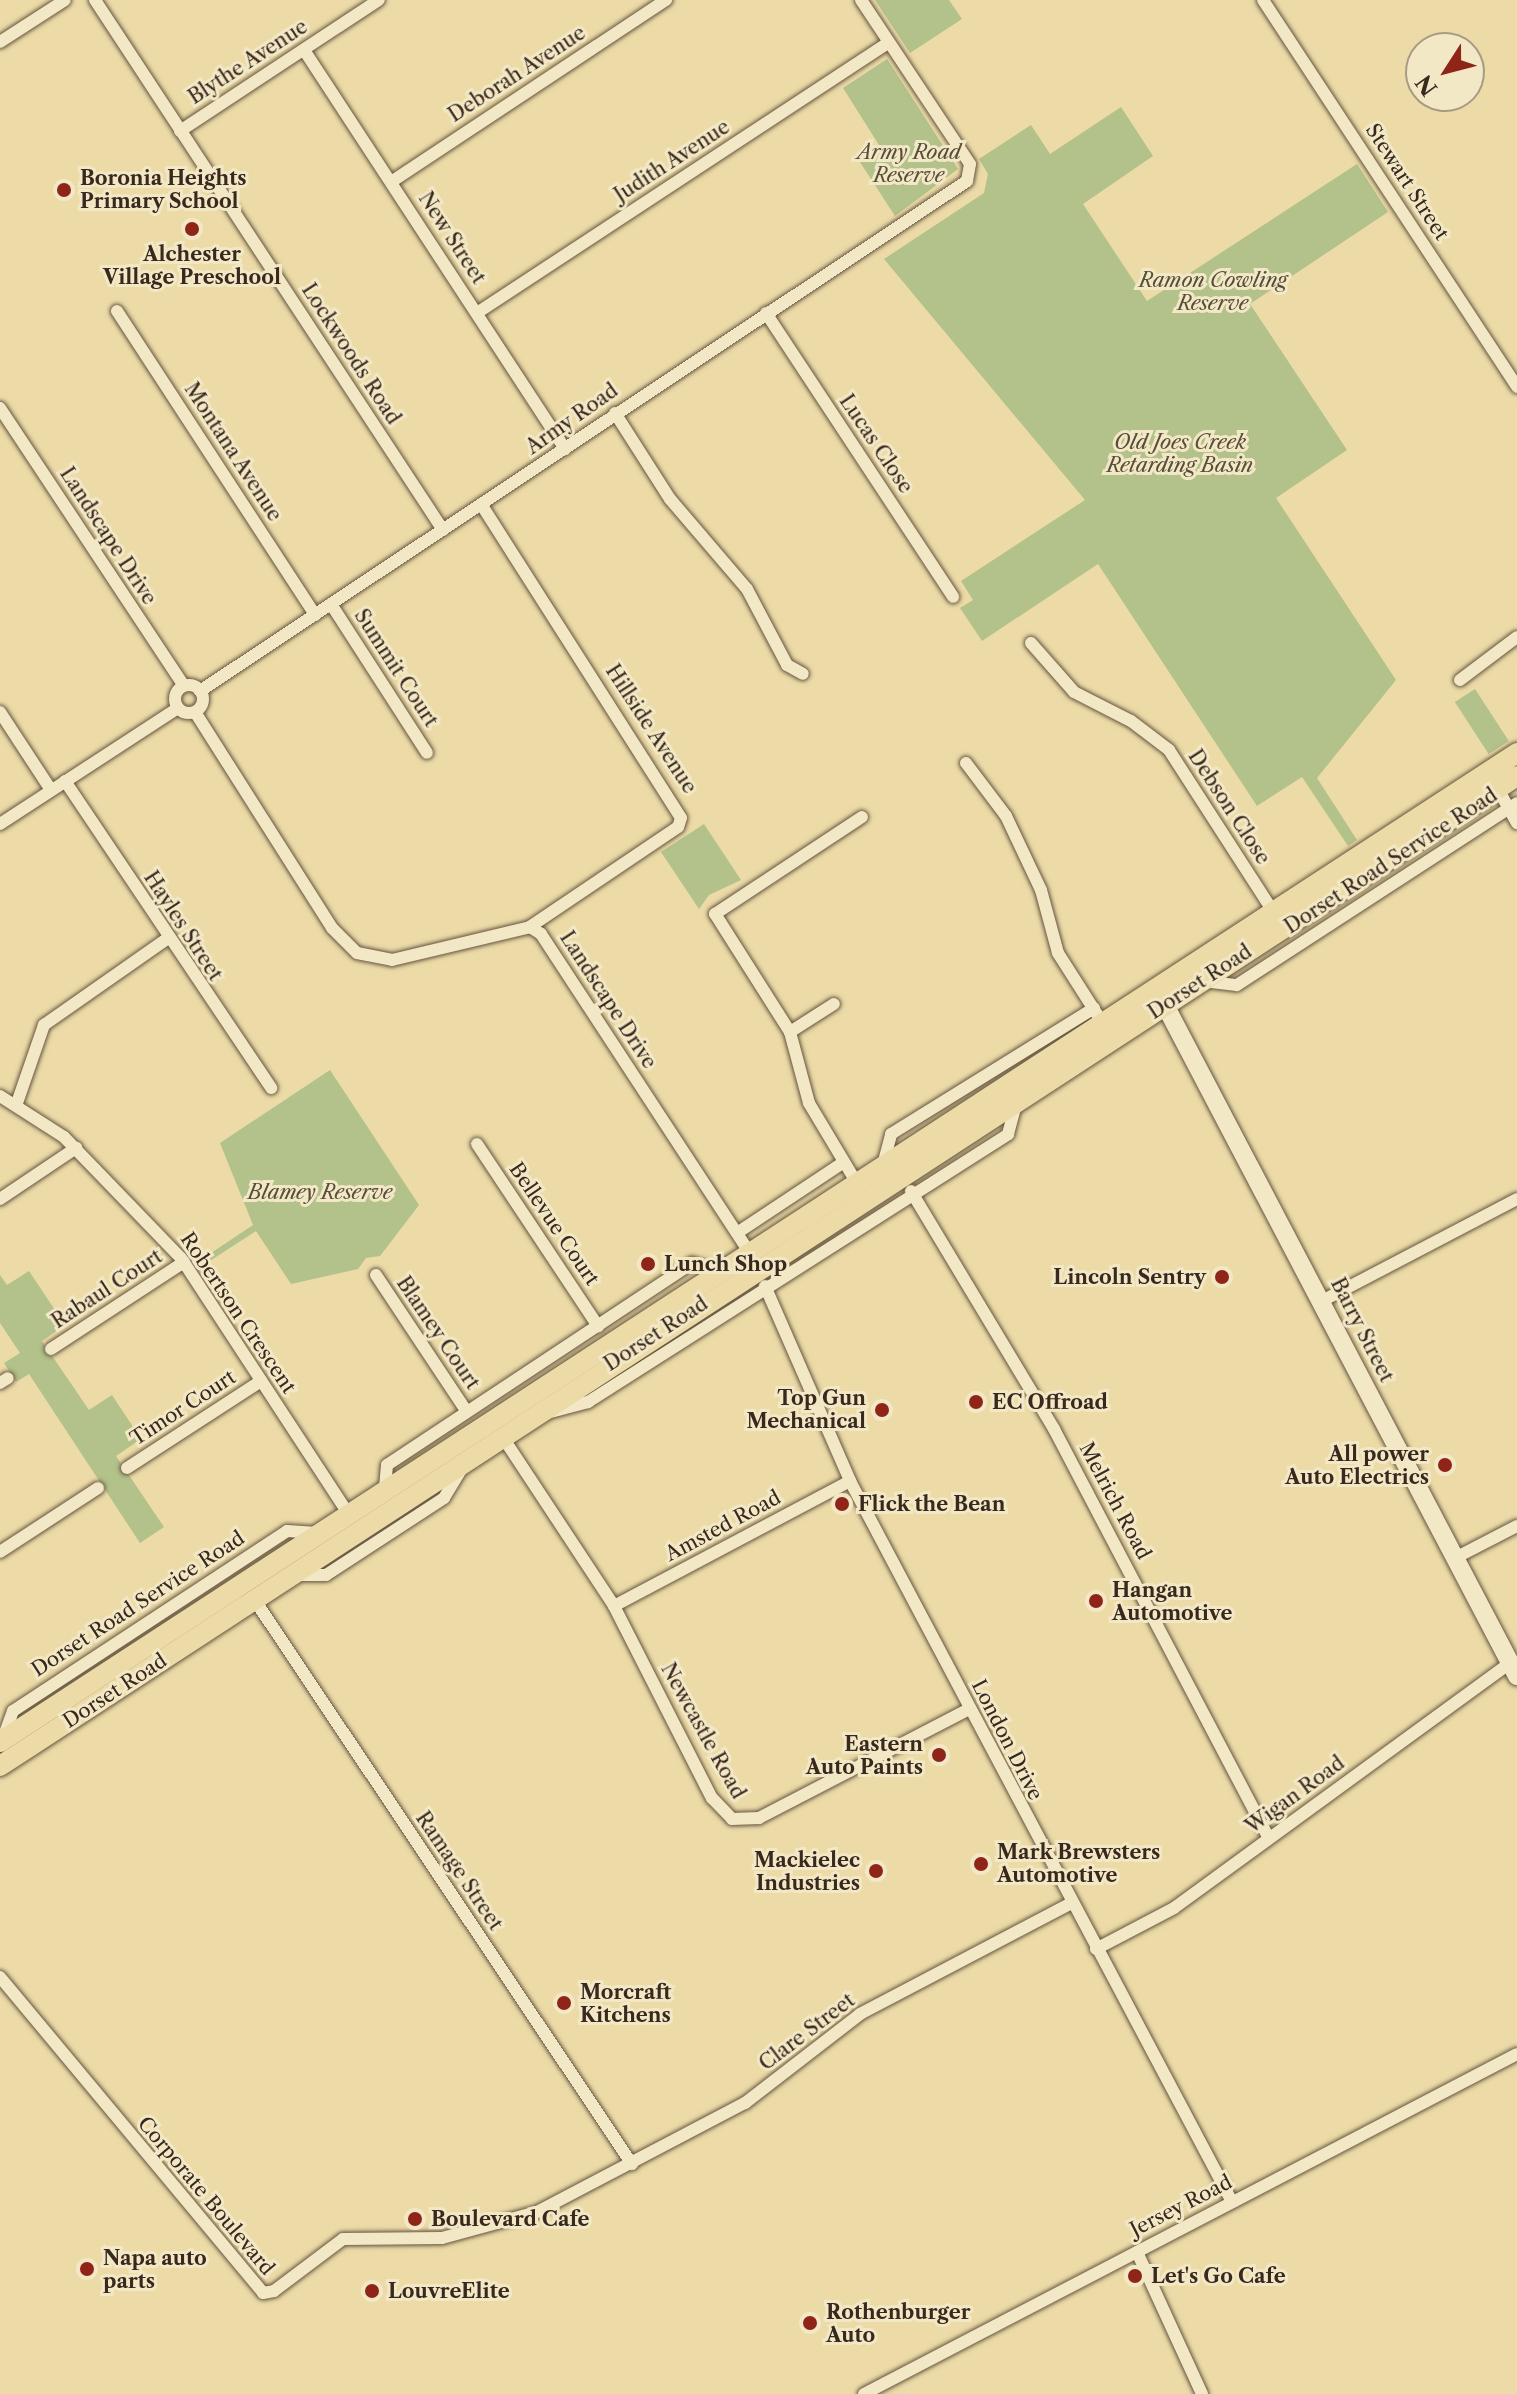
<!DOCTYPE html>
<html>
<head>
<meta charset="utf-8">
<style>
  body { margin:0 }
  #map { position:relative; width:1517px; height:2394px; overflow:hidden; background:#ecdba7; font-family:"Libre Caslon Text",serif }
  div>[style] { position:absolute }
  .green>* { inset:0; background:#b3c18a; transform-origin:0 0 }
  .roads { filter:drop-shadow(0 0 2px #655540) drop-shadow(0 0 2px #655540) }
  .street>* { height:12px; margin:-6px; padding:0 6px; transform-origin:6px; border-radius:6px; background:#f3e8c6 }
  .street>.ring { margin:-6px; padding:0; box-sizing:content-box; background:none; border:12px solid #f3e8c6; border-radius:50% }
  .secondary>* { height:18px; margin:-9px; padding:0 9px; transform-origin:9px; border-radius:9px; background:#f3e8c6 }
  .primary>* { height:20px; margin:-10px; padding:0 10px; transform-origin:10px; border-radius:10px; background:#ecdba7 }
  .dots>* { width:22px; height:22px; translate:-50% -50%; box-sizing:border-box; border:4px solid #f3e8c6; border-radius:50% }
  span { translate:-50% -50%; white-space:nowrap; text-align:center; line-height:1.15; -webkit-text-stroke:6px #f3e8c6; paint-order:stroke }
  .street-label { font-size:20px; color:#38281e }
  .park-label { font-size:20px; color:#574e39; font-style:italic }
  .poi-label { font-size:20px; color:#38281e; font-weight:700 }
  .left { translate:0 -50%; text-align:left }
  .right { translate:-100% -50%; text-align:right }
  .north { position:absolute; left:1405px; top:32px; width:80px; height:80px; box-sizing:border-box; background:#f3e8c6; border:2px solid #a89b83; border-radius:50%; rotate:234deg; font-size:22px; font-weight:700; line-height:32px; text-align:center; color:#38281e }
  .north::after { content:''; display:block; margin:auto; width:28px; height:36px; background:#8f2418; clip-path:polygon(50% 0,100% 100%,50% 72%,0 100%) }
</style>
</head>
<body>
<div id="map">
  <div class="green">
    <div style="clip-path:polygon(875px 0,949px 0,962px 19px,910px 53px)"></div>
    <div style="clip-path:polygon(887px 59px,958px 169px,895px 216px,858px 159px,879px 145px,843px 88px)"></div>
    <div style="clip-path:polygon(1121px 107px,1153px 156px,1083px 204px,1147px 301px,1357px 164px,1388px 212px,1250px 304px,1347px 450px,1276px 498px,1396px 680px,1317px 778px,1357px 840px,1348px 846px,1302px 777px,1257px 806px,1098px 564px,982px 641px,960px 608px,973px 600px,961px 581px,1085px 500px,884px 259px,984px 193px,988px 174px,979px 159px,1031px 125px,1050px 154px)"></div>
    <div style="left:1475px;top:689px;width:62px;height:24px;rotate:57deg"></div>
    <div style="clip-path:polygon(704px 824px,741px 880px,709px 895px,699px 909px,661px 852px)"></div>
    <div style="clip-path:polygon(330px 1070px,419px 1205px,380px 1256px,366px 1258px,358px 1269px,291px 1284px,256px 1231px,202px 1266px,199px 1261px,253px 1225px,220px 1143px)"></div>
    <div style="clip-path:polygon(29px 1271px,65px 1325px,42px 1341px,89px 1410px,112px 1395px,141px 1439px,116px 1456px,164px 1527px,140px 1543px,29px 1374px,16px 1382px,4px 1363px,20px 1353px,0 1323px,0 1275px,7px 1285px)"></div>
  </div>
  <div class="roads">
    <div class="street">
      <div style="left:95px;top:0;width:634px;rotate:56.71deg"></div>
      <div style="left:1263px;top:0;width:463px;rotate:56.7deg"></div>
      <div style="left:0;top:42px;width:77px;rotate:-32.9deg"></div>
      <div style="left:304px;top:50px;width:477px;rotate:56.8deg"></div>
      <div style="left:180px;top:131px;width:238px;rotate:-33.4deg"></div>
      <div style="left:391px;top:182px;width:330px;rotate:-33.5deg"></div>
      <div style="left:117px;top:311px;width:363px;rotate:56.9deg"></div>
      <div style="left:477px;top:313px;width:492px;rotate:-33.3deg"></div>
      <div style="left:766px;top:313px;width:340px;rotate:56.6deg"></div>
      <div style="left:0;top:408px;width:333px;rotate:56.5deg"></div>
      <div style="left:615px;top:413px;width:102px;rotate:57.4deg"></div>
      <div style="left:670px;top:499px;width:118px;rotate:49.5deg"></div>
      <div style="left:747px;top:589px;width:86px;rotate:62.2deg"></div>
      <div style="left:787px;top:665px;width:18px;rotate:29deg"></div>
      <div style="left:481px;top:504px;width:372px;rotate:57.5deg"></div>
      <div style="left:681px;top:818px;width:9px;rotate:108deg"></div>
      <div style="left:678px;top:827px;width:179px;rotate:146deg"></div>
      <div style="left:331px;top:604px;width:177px;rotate:57.2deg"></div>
      <div style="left:1031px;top:643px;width:65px;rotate:48.7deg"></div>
      <div style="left:1074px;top:692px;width:64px;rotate:27deg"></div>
      <div style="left:1131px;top:721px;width:48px;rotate:37.3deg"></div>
      <div style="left:1169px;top:750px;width:194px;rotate:57.2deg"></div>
      <div style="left:1460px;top:680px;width:71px;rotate:-37deg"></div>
      <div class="ring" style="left:175px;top:685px;width:16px;height:16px"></div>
      <div style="left:200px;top:691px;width:921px;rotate:-33.62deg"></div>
      <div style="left:967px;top:181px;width:17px;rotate:-80deg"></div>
      <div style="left:970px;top:164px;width:197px;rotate:-123.6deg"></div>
      <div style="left:0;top:712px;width:93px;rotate:56.8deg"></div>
      <div style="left:195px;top:712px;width:256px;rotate:57.6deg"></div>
      <div style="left:332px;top:928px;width:35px;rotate:45deg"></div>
      <div style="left:357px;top:953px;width:36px;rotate:11deg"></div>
      <div style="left:392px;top:960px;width:142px;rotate:-13.4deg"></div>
      <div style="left:530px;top:927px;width:13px;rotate:32deg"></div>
      <div style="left:541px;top:934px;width:378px;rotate:56.8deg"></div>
      <div style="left:966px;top:763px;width:66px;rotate:53deg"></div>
      <div style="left:1006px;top:816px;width:82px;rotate:64.7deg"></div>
      <div style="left:1041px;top:890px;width:65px;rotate:74.9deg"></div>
      <div style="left:1058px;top:953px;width:82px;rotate:57.5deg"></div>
      <div style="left:65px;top:781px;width:370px;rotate:56.1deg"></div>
      <div style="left:1498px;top:789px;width:39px;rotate:61deg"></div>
      <div style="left:0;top:824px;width:212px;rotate:-33.1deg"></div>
      <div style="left:1203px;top:981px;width:34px;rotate:7deg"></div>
      <div style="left:1237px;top:985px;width:334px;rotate:-33deg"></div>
      <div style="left:790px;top:1032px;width:52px;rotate:-32.5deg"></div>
      <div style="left:0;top:1096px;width:76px;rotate:32.6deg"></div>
      <div style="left:64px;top:1137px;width:168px;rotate:46deg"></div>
      <div style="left:181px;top:1258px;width:305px;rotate:56.8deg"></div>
      <div style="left:17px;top:1103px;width:83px;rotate:-70.9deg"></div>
      <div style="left:44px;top:1025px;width:150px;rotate:-35deg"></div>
      <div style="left:477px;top:1144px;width:219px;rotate:56.4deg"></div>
      <div style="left:884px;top:1161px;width:28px;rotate:-75deg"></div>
      <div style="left:891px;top:1134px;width:239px;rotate:-31.8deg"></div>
      <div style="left:855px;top:1180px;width:90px;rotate:-120.9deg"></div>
      <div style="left:809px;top:1103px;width:73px;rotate:-105deg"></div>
      <div style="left:790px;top:1032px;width:140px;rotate:-122.4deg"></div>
      <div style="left:715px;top:914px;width:176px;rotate:-33.4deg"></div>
      <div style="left:911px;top:1191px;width:278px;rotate:59deg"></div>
      <div style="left:1054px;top:1429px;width:462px;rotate:62.3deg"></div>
      <div style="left:0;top:1199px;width:92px;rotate:-33.9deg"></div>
      <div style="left:737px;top:1233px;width:128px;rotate:-33.6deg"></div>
      <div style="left:376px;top:1275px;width:164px;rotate:56.4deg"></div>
      <div style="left:765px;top:1286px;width:213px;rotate:66.4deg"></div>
      <div style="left:850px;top:1481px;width:816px;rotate:62.08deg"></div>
      <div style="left:1322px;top:1301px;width:220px;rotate:-27.6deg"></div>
      <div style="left:51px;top:1349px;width:159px;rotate:-33.2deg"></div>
      <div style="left:0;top:1383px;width:9px;rotate:-32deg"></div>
      <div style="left:543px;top:1414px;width:47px;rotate:-14.9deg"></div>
      <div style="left:588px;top:1402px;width:498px;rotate:-32.5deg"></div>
      <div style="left:1008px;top:1134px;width:34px;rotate:-75deg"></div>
      <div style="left:502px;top:1436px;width:204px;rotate:56.6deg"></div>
      <div style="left:614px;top:1606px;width:216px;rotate:63deg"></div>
      <div style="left:712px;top:1798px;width:29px;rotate:46deg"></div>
      <div style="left:732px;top:1819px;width:27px;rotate:-2deg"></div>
      <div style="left:759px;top:1818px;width:237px;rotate:-27.4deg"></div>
      <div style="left:127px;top:1468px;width:160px;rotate:-33deg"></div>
      <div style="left:385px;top:1488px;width:23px;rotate:-85deg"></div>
      <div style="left:387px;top:1465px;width:366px;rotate:-33.5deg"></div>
      <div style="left:692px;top:1263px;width:27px;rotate:17deg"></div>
      <div style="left:0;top:1552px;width:117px;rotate:-33.1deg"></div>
      <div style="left:1455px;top:1558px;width:70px;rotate:-27.3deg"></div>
      <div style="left:291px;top:1575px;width:35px"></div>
      <div style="left:326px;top:1575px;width:141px;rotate:-33.1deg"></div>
      <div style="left:444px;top:1498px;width:37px;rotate:-59deg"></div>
      <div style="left:254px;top:1599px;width:680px;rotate:56.22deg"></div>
      <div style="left:614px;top:1606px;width:267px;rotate:-27.9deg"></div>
      <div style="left:2px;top:1741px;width:32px;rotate:-70deg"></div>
      <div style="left:13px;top:1711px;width:328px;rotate:-33.3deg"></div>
      <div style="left:287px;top:1531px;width:30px;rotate:4deg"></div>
      <div style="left:1096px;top:1949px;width:88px;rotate:-27.7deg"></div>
      <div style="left:1174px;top:1908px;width:416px;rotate:-36.1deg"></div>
      <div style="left:0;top:1977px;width:411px;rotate:50.2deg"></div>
      <div style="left:263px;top:2293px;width:11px;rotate:-10deg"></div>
      <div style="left:274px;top:2291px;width:86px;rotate:-37deg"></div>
      <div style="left:343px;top:2239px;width:99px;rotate:-0.6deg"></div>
      <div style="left:442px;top:2238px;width:98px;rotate:-15.3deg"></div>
      <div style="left:537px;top:2212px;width:235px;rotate:-27.7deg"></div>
      <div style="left:745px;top:2103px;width:145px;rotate:-37.7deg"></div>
      <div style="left:860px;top:2014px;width:238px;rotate:-27.7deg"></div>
      <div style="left:1137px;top:2252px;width:156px;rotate:65.4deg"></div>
      <div style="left:864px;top:2394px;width:736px;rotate:-27.5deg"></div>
    </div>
    <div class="secondary">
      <div style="left:1165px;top:1005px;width:758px;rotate:62.32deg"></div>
    </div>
    <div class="primary">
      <div style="left:0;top:1742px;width:1811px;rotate:-33.1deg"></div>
      <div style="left:0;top:1766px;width:1811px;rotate:-33.13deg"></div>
    </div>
  </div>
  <div class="dots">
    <div style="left:64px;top:190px;background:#8f2418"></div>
    <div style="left:192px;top:229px;background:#8f2418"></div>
    <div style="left:648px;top:1264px;background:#8f2418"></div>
    <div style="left:1222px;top:1277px;background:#8f2418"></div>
    <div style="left:976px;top:1402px;background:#8f2418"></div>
    <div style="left:882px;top:1410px;background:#8f2418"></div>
    <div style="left:1445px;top:1465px;background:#8f2418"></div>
    <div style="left:842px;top:1504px;background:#8f2418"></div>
    <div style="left:1096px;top:1601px;background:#8f2418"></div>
    <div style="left:939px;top:1755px;background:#8f2418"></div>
    <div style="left:981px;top:1864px;background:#8f2418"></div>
    <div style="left:876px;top:1871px;background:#8f2418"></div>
    <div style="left:564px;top:2003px;background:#8f2418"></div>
    <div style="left:415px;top:2219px;background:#8f2418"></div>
    <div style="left:87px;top:2269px;background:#8f2418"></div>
    <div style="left:1135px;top:2276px;background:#8f2418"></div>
    <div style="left:372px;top:2291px;background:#8f2418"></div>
    <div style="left:810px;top:2323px;background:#8f2418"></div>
  </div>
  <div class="street-label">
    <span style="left:248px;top:62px;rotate:-33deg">Blythe Avenue</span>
    <span style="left:517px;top:74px;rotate:-33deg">Deborah Avenue</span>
    <span style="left:672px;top:161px;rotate:-33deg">Judith Avenue</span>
    <span style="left:1407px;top:182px;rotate:57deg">Stewart Street</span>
    <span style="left:452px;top:238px;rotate:57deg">New Street</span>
    <span style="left:351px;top:354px;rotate:57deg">Lockwoods Road</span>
    <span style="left:572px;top:419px;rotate:-35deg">Army Road</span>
    <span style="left:876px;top:444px;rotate:56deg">Lucas Close</span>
    <span style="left:233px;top:452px;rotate:57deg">Montana Avenue</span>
    <span style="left:108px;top:536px;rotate:57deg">Landscape Drive</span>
    <span style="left:396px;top:668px;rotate:57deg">Summit Court</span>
    <span style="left:651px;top:729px;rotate:57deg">Hillside Avenue</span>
    <span style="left:1229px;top:807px;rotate:57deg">Debson Close</span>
    <span style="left:1391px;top:861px;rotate:-33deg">Dorset Road Service Road</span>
    <span style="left:183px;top:926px;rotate:57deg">Hayles Street</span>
    <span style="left:1200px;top:982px;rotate:-33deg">Dorset Road</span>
    <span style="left:608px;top:1000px;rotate:57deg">Landscape Drive</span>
    <span style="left:554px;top:1224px;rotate:56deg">Bellevue Court</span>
    <span style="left:107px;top:1289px;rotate:-33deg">Rabaul Court</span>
    <span style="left:238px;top:1313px;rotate:56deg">Robertson Crescent</span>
    <span style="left:1362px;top:1330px;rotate:63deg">Barry Street</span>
    <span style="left:438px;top:1333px;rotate:56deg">Blamey Court</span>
    <span style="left:656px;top:1334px;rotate:-33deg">Dorset Road</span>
    <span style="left:183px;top:1408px;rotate:-33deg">Timor Court</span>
    <span style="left:1115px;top:1501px;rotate:62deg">Melrich Road</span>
    <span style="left:723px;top:1526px;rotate:-28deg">Amsted Road</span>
    <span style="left:138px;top:1604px;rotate:-33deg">Dorset Road Service Road</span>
    <span style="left:115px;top:1691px;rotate:-33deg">Dorset Road</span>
    <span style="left:703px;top:1731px;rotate:61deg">Newcastle Road</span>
    <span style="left:1007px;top:1740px;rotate:63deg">London Drive</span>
    <span style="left:1295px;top:1795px;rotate:-36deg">Wigan Road</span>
    <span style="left:459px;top:1871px;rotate:56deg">Ramage Street</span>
    <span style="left:807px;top:2032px;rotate:-37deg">Clare Street</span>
    <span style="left:206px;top:2196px;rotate:50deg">Corporate Boulevard</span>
    <span style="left:1181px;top:2206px;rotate:-27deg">Jersey Road</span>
  </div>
  <div class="park-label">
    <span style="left:909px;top:164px">Army Road<br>Reserve</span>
    <span style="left:1213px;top:292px">Ramon Cowling<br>Reserve</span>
    <span style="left:1180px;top:454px">Old Joes Creek<br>Retarding Basin</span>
    <span style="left:320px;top:1192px">Blamey Reserve</span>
  </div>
  <div class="poi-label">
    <span class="left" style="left:80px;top:190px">Boronia Heights<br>Primary School</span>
    <span style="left:192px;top:266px">Alchester<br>Village Preschool</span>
    <span class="left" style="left:664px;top:1264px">Lunch Shop</span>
    <span class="right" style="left:1206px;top:1277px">Lincoln Sentry</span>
    <span class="right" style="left:866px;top:1410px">Top Gun<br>Mechanical</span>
    <span class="left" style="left:992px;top:1402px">EC Offroad</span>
    <span class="right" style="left:1429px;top:1466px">All power<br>Auto Electrics</span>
    <span class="left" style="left:858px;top:1504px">Flick the Bean</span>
    <span class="left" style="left:1112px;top:1602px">Hangan<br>Automotive</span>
    <span class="right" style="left:923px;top:1756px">Eastern<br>Auto Paints</span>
    <span class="left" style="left:997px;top:1864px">Mark Brewsters<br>Automotive</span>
    <span class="right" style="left:860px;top:1872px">Mackielec<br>Industries</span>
    <span class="left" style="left:580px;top:2004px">Morcraft<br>Kitchens</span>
    <span class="left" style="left:431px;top:2219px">Boulevard Cafe</span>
    <span class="left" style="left:103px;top:2270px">Napa auto<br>parts</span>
    <span class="left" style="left:1151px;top:2276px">Let's Go Cafe</span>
    <span class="left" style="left:388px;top:2291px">LouvreElite</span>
    <span class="left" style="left:826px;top:2324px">Rothenburger<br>Auto</span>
  </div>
  <div class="north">N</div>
</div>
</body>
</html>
